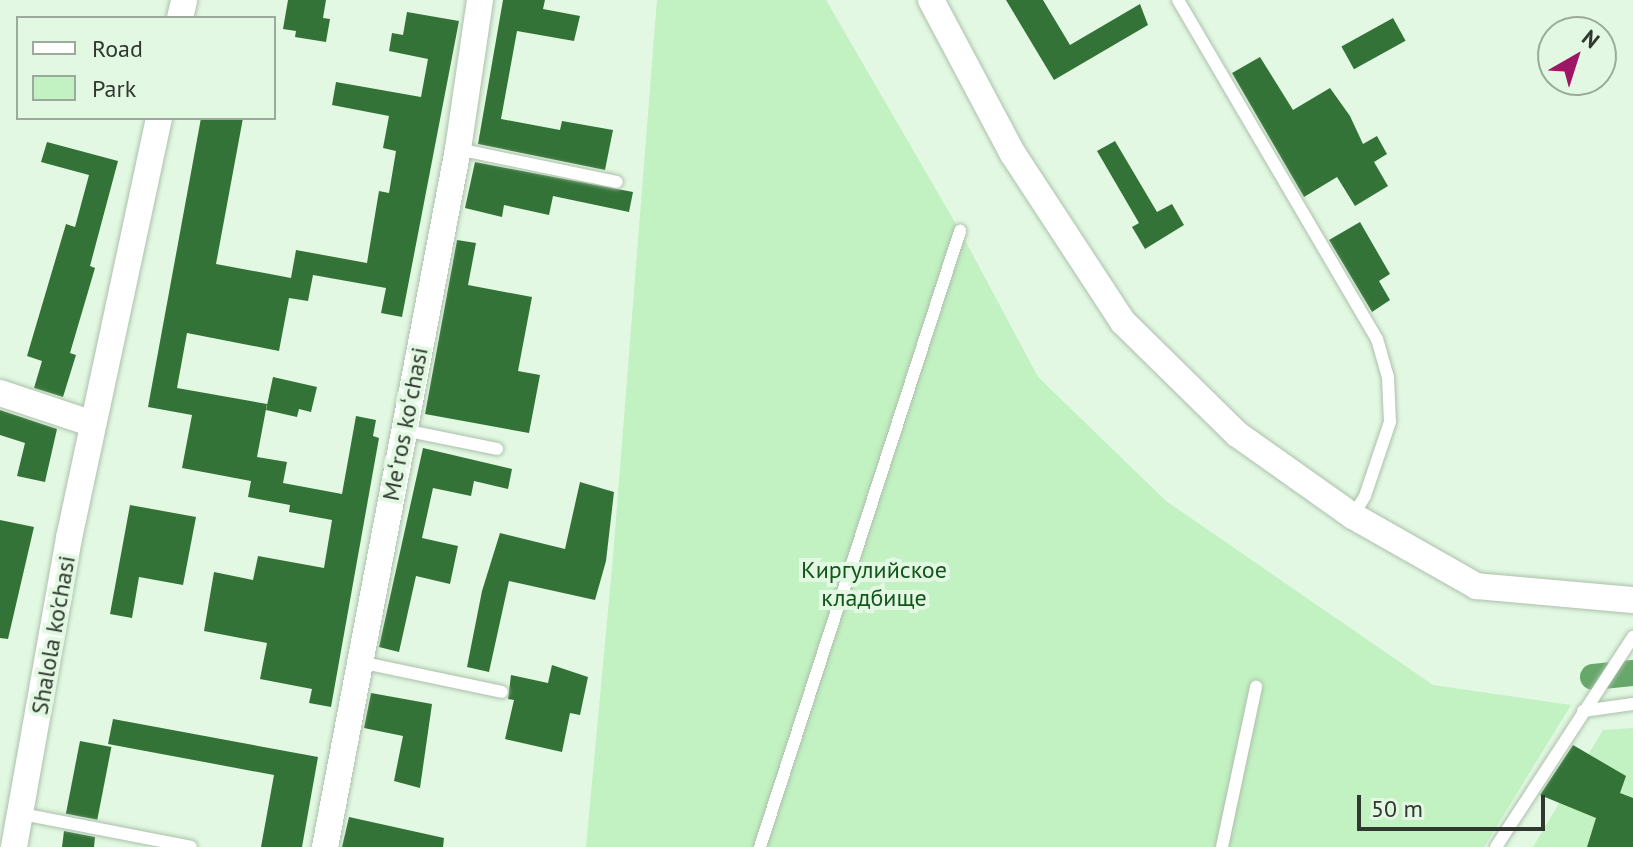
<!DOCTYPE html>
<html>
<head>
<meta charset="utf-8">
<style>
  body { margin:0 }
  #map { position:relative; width:1633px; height:847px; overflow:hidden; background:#e2f8e2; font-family:"PT Sans",sans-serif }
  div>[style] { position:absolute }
  .green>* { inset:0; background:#c2f1c2 }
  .canal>* { height:26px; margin:-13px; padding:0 13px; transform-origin:13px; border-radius:13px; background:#67a769 }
  .building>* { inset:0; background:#347338; transform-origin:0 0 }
  .roads { filter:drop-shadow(0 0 2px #acc0ac) drop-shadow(0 0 2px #acc0ac) }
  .lane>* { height:12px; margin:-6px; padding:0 6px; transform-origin:6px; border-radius:6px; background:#fff }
  .street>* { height:26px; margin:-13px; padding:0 13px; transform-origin:13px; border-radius:13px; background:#fff }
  span { translate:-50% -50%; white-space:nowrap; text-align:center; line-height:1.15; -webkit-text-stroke:8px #e2f8e2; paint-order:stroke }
  .street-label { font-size:24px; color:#303830 }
  .park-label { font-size:24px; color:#12561b }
  .legend { position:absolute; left:16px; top:16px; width:260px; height:104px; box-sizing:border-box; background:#e2f8e2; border:2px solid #9bab9b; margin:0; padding:10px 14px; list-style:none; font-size:24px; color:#303830 }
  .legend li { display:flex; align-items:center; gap:16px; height:40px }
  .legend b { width:40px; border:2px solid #9bab9b }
  .north { position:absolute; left:1537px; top:16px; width:80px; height:80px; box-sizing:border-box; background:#e2f8e2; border:2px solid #9bab9b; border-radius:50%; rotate:39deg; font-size:22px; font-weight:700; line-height:32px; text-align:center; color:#303830 }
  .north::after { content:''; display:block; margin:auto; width:28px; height:36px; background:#9f1764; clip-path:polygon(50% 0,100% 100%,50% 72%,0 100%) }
  .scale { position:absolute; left:1357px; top:795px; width:188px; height:36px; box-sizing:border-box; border:4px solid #303830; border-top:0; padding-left:10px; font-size:24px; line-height:28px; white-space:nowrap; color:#303830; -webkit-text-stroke:6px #e2f8e2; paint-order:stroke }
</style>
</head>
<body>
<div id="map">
  <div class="green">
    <div style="clip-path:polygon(657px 0,826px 0,960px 231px,1038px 377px,1166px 501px,1433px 685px,1571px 705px,1484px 847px,586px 847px,613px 557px)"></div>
    <div style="clip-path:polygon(1633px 728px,1633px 847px,1533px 847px,1603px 730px)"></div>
  </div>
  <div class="canal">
    <div style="left:1593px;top:677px;width:40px;rotate:-5.7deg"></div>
  </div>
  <div class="building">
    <div style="clip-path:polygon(288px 0,326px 0,323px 18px,330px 19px,326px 42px,295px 37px,296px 31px,283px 29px)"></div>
    <div style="clip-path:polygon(503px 0,545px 0,543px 9px,580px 16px,574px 41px,517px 31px,501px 119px,560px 130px,562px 121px,613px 130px,605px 170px,478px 144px)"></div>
    <div style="clip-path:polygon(1006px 0,1043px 0,1070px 45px,1140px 4px,1148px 25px,1054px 80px)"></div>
    <div style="clip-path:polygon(407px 12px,459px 21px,402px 317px,381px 313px,386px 288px,313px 275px,308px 301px,289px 298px,279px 351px,187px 333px,177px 388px,267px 404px,257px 457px,287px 462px,283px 483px,342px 494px,356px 416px,376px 420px,373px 436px,379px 438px,331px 707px,309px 703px,312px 689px,260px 679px,267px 643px,204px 631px,214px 572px,253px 580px,258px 556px,324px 568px,332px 520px,289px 512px,290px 505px,248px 497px,251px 481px,182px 468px,192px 415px,148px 407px,201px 118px,243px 118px,216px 264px,291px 278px,296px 250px,367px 263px,379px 191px,389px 193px,396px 151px,383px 148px,389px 116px,332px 105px,336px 82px,421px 97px,428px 59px,389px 51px,392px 33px,403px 35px)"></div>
    <div style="left:1393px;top:18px;width:26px;height:59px;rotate:61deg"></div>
    <div style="clip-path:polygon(1260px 57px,1293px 110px,1330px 88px,1350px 116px,1363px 144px,1377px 136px,1387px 154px,1374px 162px,1388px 186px,1355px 206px,1337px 177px,1304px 197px,1232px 73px)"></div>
    <div style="clip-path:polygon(1115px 141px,1157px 212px,1172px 204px,1184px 225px,1145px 249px,1132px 227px,1139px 223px,1097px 151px)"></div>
    <div style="clip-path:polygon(47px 142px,118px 161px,90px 266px,95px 268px,70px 353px,76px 355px,63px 397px,34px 388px,42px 361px,27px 356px,66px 224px,75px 227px,89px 175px,41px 162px)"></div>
    <div style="clip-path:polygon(475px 162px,633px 192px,629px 212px,553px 196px,549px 215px,504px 205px,502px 217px,465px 208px)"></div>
    <div style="clip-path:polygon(1360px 222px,1390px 274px,1379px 281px,1390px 300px,1372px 312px,1329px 240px)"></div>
    <div style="clip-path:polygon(457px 240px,476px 243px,468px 285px,532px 297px,518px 371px,540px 375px,529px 433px,425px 414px)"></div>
    <div style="clip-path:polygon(273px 377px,317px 387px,311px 412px,299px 409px,297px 417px,266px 410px)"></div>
    <div style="clip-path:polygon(0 410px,57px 429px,45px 482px,17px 476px,25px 443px,0 435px)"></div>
    <div style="clip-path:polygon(423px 448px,512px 469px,508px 489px,474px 481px,471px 496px,433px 488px,422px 538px,458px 546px,450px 584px,416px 576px,399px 652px,379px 647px)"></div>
    <div style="clip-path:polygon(580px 482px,614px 492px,606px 561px,595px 600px,509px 581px,489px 672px,467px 667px,482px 591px,500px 533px,565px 549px)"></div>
    <div style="clip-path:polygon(130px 505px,196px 517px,183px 585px,139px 577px,132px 618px,110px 614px)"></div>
    <div style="clip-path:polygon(0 520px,34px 527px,8px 639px,0 638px)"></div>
    <div style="clip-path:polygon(552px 665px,588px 677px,580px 715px,570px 713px,562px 752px,505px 739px,514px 700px,508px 699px,511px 675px,548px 683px)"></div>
    <div style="clip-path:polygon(371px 693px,432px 704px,420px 788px,394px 781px,403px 736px,364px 728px)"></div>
    <div style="clip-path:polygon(113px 719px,318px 757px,302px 847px,261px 847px,274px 775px,108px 744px)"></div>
    <div style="left:80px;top:741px;width:32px;height:74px;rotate:11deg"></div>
    <div style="clip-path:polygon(1573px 745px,1626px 776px,1620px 793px,1633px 798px,1633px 847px,1587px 847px,1596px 818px,1540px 795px)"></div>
    <div style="clip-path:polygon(349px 817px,444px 838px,443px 847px,342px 847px)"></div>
    <div style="clip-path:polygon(64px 831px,95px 837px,94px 847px,62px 847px)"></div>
  </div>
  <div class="roads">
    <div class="lane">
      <div style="left:1178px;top:0;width:393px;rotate:59.6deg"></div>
      <div style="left:1377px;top:339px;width:40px;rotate:74deg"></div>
      <div style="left:1388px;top:377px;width:45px;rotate:87.5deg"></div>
      <div style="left:1390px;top:422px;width:78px;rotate:108.7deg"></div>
      <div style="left:1365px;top:496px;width:23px;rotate:121deg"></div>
      <div style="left:458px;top:149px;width:162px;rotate:11.7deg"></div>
      <div style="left:404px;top:430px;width:95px;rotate:11.5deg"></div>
      <div style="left:360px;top:662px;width:145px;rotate:11.9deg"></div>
      <div style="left:1583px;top:711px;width:50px;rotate:-8deg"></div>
      <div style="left:22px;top:814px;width:172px;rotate:11deg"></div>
      <div style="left:760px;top:847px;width:648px;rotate:-72.01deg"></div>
      <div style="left:1222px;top:847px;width:164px;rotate:-78deg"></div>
      <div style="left:1496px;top:847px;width:251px;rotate:-56.9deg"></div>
    </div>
    <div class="street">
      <div style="left:931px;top:0;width:174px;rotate:62deg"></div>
      <div style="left:1013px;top:154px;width:201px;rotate:56.8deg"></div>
      <div style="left:1123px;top:322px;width:160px;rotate:44.5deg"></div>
      <div style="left:1237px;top:434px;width:142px;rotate:35.3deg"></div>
      <div style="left:1353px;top:516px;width:142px;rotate:29.6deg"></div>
      <div style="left:1476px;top:586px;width:158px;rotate:5.1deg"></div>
      <div style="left:180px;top:18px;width:18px;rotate:-77deg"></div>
      <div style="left:0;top:393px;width:98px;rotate:18.4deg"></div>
      <div style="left:14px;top:847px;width:314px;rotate:-79.9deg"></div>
      <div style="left:69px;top:538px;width:430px;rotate:-77.9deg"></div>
      <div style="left:325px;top:847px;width:711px;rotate:-79.21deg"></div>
      <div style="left:458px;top:149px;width:151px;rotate:-81.6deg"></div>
    </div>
  </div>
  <div class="street-label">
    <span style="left:405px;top:424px;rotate:-79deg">Meʻros koʻchasi</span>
    <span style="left:53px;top:635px;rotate:-80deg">Shalola ko'chasi</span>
  </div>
  <div class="park-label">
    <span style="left:874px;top:584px">Киргулийское<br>кладбище</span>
  </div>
  <ul class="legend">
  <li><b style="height:10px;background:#fff"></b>Road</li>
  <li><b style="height:22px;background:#c2f1c2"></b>Park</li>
  </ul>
  <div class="north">N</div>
  <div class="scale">50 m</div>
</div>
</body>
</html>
